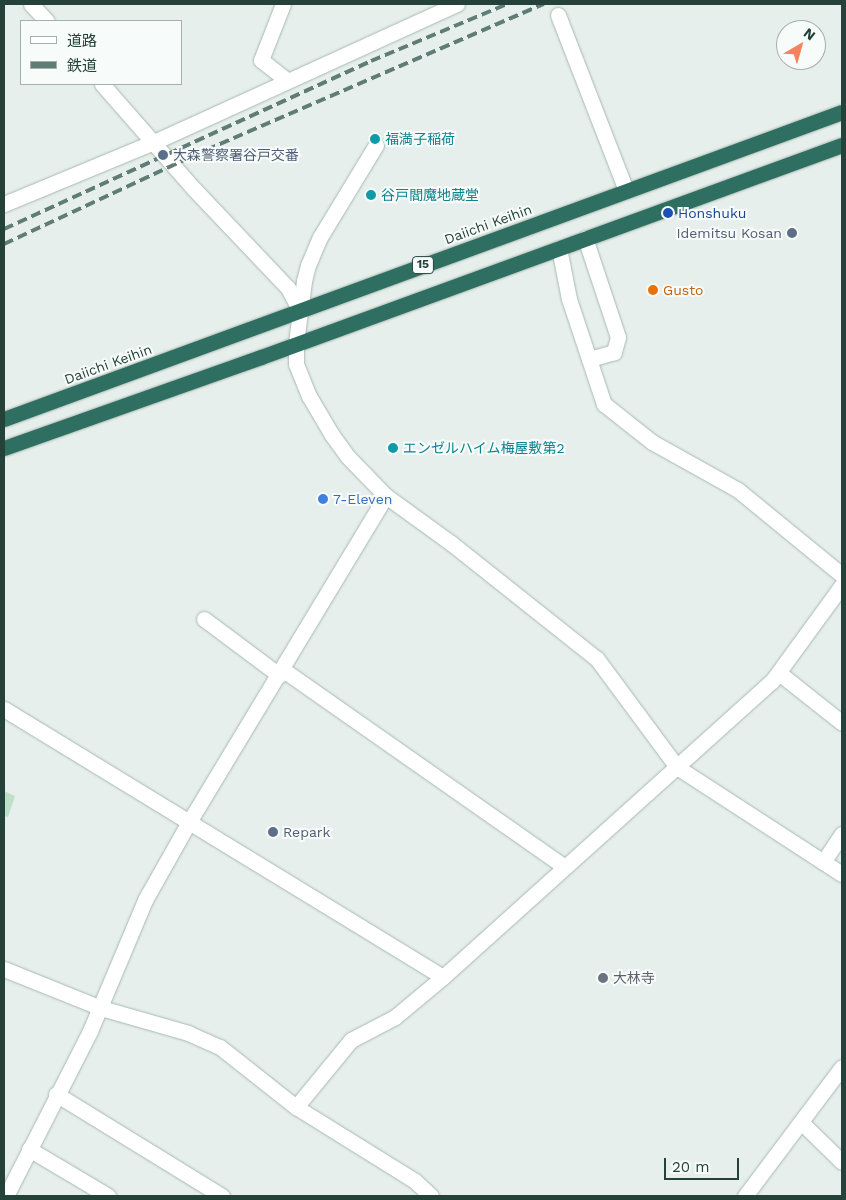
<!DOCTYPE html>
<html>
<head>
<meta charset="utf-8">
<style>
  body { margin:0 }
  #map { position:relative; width:846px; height:1200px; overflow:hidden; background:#e6efeb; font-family:"Work Sans","Noto Sans JP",sans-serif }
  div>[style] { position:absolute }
  .green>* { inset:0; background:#bfe0c8 }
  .roads { filter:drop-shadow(0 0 1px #a8b8b2) drop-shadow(0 0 1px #a8b8b2) }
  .minor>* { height:15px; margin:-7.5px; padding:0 7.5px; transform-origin:7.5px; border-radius:7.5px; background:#fff }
  .highway>* { height:15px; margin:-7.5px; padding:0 7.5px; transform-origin:7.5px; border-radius:7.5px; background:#2f6f62 }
  .rail>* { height:4px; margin-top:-2px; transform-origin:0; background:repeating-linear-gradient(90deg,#5f7d75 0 10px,transparent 0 15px) }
  .dots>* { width:14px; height:14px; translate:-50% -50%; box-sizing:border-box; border:2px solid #f7fbf9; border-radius:50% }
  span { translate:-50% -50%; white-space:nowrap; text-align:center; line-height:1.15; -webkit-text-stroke:4px #f7fbf9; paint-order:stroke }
  .shield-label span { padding:1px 4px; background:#f7fbf9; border:1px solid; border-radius:4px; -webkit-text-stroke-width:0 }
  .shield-label { font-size:12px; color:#24423a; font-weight:700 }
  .culture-label { font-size:14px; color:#0d838f }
  .left { translate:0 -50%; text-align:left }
  .service-label { font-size:14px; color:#4e5e75 }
  .right { translate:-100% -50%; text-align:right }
  .transit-label { font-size:14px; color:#164399 }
  .street-label { font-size:14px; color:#24423a }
  .food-label { font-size:14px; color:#c56008 }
  .shop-label { font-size:14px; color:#366cbe }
  .worship-label { font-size:14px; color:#5b616d }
  .frame { position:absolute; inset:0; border:5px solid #24423a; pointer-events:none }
  .legend { position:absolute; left:20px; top:20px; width:162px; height:65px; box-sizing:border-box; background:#f7fbf9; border:1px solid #a3b1ad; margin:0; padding:6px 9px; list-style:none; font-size:15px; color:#24423a }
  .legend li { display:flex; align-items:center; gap:10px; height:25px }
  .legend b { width:25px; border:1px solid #a3b1ad }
  .north { position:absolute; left:776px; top:20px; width:50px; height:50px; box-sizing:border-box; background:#f7fbf9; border:1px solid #a3b1ad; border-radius:50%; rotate:38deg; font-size:14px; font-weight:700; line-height:20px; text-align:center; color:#24423a }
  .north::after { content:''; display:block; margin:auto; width:18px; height:22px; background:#f4845f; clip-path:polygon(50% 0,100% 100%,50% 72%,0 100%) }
  .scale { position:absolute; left:664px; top:1158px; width:75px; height:22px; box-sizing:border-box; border:2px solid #24423a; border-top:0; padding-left:6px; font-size:15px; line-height:18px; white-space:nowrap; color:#24423a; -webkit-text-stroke:4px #f7fbf9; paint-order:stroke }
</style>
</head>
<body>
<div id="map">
  <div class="green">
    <div style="clip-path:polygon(4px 791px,15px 796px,8px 817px,4px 816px)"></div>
  </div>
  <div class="roads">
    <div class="minor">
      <div style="left:31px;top:4px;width:23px;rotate:47deg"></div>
      <div style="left:283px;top:4px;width:60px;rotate:111.4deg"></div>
      <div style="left:261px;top:60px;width:33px;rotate:38deg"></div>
      <div style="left:558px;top:15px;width:188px;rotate:68.8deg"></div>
      <div style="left:102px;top:84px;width:140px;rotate:48.8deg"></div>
      <div style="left:194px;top:189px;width:137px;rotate:46.5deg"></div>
      <div style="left:288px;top:288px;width:26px;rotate:62deg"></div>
      <div style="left:376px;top:145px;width:108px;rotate:121.3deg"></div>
      <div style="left:320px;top:237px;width:30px;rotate:113deg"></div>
      <div style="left:308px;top:265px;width:16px;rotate:104deg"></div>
      <div style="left:304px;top:281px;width:63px;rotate:97.4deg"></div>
      <div style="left:296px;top:343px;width:21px;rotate:90deg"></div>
      <div style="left:296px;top:364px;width:35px;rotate:68deg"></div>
      <div style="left:309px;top:396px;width:45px;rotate:59.5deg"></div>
      <div style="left:332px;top:435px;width:27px;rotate:54deg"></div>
      <div style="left:348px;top:457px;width:54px;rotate:45.7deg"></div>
      <div style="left:386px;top:496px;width:80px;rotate:35.9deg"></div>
      <div style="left:451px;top:543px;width:186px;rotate:38.5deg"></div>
      <div style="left:597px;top:659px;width:134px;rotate:53.5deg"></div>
      <div style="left:677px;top:767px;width:197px;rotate:33deg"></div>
      <div style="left:4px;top:204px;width:162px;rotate:-22.5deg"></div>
      <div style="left:154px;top:142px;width:333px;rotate:-24.5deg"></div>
      <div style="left:585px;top:238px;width:104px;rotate:71.6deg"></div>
      <div style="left:618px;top:337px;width:16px;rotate:105deg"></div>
      <div style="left:614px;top:352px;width:26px;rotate:164deg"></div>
      <div style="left:559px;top:248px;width:52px;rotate:78.9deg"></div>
      <div style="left:569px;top:299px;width:111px;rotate:71.6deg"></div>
      <div style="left:604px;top:404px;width:61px;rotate:38.4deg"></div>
      <div style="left:652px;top:442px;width:98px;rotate:29.2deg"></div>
      <div style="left:738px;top:490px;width:134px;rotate:39.3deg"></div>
      <div style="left:204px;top:619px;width:94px;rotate:36.7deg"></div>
      <div style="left:282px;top:669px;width:345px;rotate:35deg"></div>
      <div style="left:779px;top:673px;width:80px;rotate:38.4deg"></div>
      <div style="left:4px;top:709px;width:514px;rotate:31.4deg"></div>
      <div style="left:823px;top:862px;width:34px;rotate:-56deg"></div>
      <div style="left:4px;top:969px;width:105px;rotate:21.9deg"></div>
      <div style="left:101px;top:1008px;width:91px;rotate:16deg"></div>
      <div style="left:188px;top:1033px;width:35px;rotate:24deg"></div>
      <div style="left:220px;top:1047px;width:97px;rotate:38.3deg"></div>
      <div style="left:296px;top:1107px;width:140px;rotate:31.9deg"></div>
      <div style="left:415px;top:1181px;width:22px;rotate:43deg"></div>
      <div style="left:56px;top:1094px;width:195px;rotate:31.6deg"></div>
      <div style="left:296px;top:1107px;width:87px;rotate:-50.6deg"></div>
      <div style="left:351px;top:1040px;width:50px;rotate:-27.6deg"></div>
      <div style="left:395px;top:1017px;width:62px;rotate:-39.8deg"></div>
      <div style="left:443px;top:977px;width:443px;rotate:-42deg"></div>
      <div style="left:772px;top:681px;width:119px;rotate:-53.9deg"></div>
      <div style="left:801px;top:1122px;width:57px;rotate:44.3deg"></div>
      <div style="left:29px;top:1149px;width:92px;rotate:30.7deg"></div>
      <div style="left:6px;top:1196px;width:185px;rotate:-63deg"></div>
      <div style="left:90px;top:1031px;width:142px;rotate:-67.2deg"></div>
      <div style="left:145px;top:900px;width:90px;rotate:-60.6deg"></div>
      <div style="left:189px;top:822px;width:381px;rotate:-58.9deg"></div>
      <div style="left:745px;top:1196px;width:161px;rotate:-53.1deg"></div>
    </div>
    <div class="highway">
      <div style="left:4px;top:419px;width:892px;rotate:-20.12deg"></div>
      <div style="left:4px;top:448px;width:273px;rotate:-19.5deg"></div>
      <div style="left:261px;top:357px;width:618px;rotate:-20.05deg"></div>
    </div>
  </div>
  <div class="rail">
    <div style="left:4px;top:229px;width:404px;rotate:-24.6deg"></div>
    <div style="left:371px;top:61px;width:147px;rotate:-22.7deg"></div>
    <div style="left:4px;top:244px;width:223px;rotate:-25deg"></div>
    <div style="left:206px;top:150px;width:368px;rotate:-23.4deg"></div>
  </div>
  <div class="dots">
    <div style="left:375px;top:139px;background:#0f9aa8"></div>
    <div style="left:163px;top:155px;background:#5c6f8a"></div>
    <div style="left:371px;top:195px;background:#0f9aa8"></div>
    <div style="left:668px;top:213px;background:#1a4fb4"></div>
    <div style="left:792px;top:233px;background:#5c6f8a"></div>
    <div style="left:653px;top:290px;background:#e8710a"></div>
    <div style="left:393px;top:448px;background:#0f9aa8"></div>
    <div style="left:323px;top:499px;background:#3f7fe0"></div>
    <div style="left:273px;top:832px;background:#5c6f8a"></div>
    <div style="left:603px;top:978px;background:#6b7280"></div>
  </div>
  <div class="shield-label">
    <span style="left:423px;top:265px">15</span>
  </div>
  <div class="culture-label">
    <span class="left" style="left:385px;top:139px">福満子稲荷</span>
    <span class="left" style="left:381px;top:195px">谷戸閻魔地蔵堂</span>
    <span class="left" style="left:403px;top:448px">エンゼルハイム梅屋敷第2</span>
  </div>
  <div class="service-label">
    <span class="left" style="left:173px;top:155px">大森警察署谷戸交番</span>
    <span class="right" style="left:782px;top:233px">Idemitsu Kosan</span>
    <span class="left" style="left:283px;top:832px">Repark</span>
  </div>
  <div class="transit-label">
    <span class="left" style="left:678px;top:213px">Honshuku</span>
  </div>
  <div class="street-label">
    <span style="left:488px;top:224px;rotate:-20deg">Daiichi Keihin</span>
    <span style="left:108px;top:364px;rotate:-20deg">Daiichi Keihin</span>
  </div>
  <div class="food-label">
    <span class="left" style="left:663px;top:290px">Gusto</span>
  </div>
  <div class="shop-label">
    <span class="left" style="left:333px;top:499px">7-Eleven</span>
  </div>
  <div class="worship-label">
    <span class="left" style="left:613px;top:978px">大林寺</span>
  </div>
  <div class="frame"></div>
  <ul class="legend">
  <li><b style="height:6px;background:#fff"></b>道路</li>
  <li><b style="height:6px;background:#5f7d75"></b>鉄道</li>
  </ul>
  <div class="north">N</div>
  <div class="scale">20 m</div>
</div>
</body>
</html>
